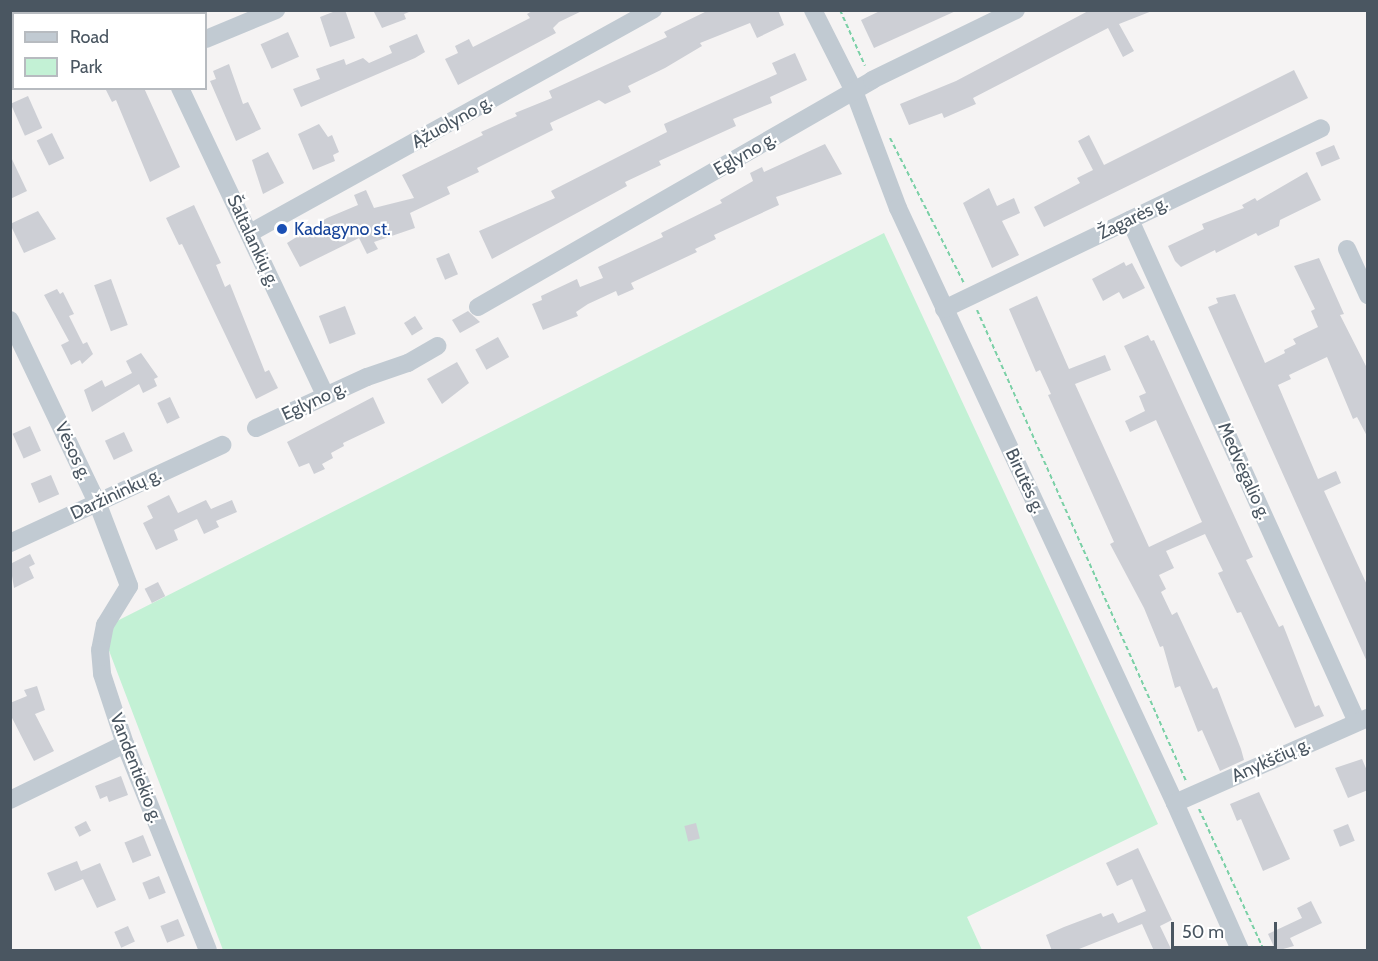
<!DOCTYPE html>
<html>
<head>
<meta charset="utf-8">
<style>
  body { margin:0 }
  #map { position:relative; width:1378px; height:961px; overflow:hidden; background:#f5f3f3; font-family:Cabin,sans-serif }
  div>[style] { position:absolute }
  .green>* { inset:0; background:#c3f1d5 }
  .building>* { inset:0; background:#cdcfd5; transform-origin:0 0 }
  .path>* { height:2px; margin-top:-1px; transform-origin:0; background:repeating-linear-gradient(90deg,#7ad0a6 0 4.5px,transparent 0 7.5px) }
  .minor>* { height:18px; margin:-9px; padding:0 9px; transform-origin:9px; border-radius:9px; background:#c1cad2 }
  .dots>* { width:16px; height:16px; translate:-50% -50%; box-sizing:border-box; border:3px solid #fff; border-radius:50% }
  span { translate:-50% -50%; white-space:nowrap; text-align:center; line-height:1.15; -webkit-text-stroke:4.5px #fff; paint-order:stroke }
  .street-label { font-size:18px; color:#4a5661 }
  .transit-label { font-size:18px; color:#164399 }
  .left { translate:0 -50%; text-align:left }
  .frame { position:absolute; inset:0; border:12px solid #4a5661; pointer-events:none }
  .legend { position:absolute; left:12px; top:12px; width:195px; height:78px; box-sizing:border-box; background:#fff; border:2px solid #b7bbc0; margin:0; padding:8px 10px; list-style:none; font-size:18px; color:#4a5661 }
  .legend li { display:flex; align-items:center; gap:12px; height:30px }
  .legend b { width:30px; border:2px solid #b7bbc0 }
  .scale { position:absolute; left:1171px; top:922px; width:106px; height:27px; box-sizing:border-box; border:3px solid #4a5661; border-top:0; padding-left:8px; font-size:18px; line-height:21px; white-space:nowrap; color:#4a5661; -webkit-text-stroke:4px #fff; paint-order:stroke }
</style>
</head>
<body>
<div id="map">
  <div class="green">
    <div style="clip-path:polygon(884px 233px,1158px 824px,967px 917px,982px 950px,223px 950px,108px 648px,115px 622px)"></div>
  </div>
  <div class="building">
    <div style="clip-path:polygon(338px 10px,345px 10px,355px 38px,330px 47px,320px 17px)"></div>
    <div style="clip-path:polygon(373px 10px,409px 10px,409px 12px,404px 14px,406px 19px,382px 28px)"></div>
    <div style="clip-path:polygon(534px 10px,584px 10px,559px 22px,553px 28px,556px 33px,458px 85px,445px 59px,458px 53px,455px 46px,469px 39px,473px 47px,530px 18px,527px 14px)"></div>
    <div style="clip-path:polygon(709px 10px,778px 10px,784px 25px,757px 38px,750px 23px,700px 43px,702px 46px,665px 68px,628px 86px,631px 92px,605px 104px,599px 100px,550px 123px,553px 130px,477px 168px,479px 172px,447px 187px,450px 194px,410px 213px,415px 228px,374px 242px,378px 249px,367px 254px,359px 238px,300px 267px,287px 243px,327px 218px,358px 205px,354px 195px,366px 190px,374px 208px,414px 198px,402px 175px,483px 135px,481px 132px,517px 116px,515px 113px,552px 98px,549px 91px,667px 37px,664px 32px)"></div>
    <div style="clip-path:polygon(882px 10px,958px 10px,874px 48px,861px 20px)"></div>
    <div style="clip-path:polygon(1090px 10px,1152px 11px,1119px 24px,1134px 51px,1123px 57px,1108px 28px,973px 98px,976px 104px,944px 118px,942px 113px,909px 125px,900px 104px,956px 81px)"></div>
    <div style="left:288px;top:32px;width:27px;height:30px;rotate:66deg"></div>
    <div style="clip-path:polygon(417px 34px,425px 52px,415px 58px,301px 107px,293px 89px,320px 79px,316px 69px,344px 59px,346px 65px,363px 58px,369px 63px,392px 53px,389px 46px)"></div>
    <div style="clip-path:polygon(795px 53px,807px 80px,770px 97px,772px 103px,733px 119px,736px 126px,659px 161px,661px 165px,625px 182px,627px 186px,492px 259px,479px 231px,555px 198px,551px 191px,667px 132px,664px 124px,777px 74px,772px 63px)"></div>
    <div style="clip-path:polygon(229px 64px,243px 104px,248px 102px,261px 129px,236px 141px,210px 81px,216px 79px,213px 71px)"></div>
    <div style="clip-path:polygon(1294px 70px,1308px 98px,1044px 227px,1034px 207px,1080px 183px,1077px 178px,1093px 170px,1078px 141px,1089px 135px,1104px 165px)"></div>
    <div style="clip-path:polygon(105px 88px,144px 88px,180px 167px,150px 182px,116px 100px,112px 102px)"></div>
    <div style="left:28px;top:96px;width:35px;height:19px;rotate:66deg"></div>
    <div style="clip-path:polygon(319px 124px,328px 137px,332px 135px,339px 152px,333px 155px,335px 161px,313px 170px,298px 134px)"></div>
    <div style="left:52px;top:133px;width:28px;height:17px;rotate:64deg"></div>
    <div style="clip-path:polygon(825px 144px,842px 174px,776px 197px,779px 205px,714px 235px,716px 239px,695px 249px,697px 252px,631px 283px,634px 289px,618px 296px,616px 291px,588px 304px,576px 312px,578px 316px,543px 330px,532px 304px,542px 300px,541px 296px,577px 279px,580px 287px,603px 278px,598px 267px,663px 237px,661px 233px,722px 203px,720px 200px,753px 181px,750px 173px,762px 167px,764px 172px)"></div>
    <div style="left:1334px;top:145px;width:15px;height:20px;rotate:67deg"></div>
    <div style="clip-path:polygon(268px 152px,284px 183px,263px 194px,252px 160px)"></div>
    <div style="clip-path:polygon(10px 155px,27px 191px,10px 199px)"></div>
    <div style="clip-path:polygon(1307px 172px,1321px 200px,1280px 220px,1279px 226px,1258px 236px,1256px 233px,1216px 253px,1215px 250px,1181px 267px,1175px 261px,1168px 246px,1204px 229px,1202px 224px,1244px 208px,1242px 205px,1255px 198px,1257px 201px)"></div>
    <div style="clip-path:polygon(989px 188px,997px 206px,1014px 198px,1020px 213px,1002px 221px,1019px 255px,992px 268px,963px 203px)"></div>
    <div style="clip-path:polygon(194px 205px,221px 263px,216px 265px,225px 287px,230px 284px,265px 372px,269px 370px,278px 388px,256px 399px,182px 244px,179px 245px,166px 218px)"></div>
    <div style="clip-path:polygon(38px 211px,56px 239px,24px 253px,10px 224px)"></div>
    <div style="left:449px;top:253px;width:23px;height:14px;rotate:67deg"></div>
    <div style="clip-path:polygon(1319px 258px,1344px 314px,1340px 315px,1368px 370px,1368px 438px,1357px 417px,1353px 419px,1327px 357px,1289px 375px,1291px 379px,1278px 385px,1318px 479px,1336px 471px,1341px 483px,1324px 491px,1368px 587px,1368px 664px,1208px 307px,1218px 303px,1216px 298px,1235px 294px,1265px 363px,1285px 353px,1284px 350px,1296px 344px,1293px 339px,1318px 327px,1311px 311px,1315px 309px,1294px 266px)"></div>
    <div style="clip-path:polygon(1124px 262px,1126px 266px,1132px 263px,1145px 288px,1123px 299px,1119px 292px,1103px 301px,1092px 279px)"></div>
    <div style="left:111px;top:279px;width:49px;height:18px;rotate:70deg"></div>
    <div style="clip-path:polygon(57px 289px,60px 294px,63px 292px,74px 314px,69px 316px,83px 344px,87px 342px,93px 354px,82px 364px,80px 360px,71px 365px,61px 345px,69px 341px,44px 295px)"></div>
    <div style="clip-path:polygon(1037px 296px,1069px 369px,1105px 355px,1111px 370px,1075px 384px,1149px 547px,1202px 522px,1156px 420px,1130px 432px,1125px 421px,1145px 411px,1139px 396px,1146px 393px,1124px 346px,1148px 335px,1151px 341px,1154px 340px,1253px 557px,1246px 560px,1279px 627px,1283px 625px,1287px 635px,1315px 707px,1319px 705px,1324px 716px,1295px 728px,1241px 612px,1237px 613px,1218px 573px,1223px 571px,1205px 534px,1166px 551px,1174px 568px,1159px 575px,1166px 589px,1161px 592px,1172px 615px,1177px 612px,1213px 689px,1217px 687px,1241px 749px,1244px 760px,1220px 771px,1202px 730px,1198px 732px,1180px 686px,1175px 688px,1163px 646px,1160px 647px,1144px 608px,1110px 544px,1114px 542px,1048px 395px,1051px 394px,1040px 370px,1036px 372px,1009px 309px)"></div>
    <div style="left:345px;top:306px;width:30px;height:28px;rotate:69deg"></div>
    <div style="clip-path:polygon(468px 311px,480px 322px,460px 333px,452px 320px)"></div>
    <div style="left:415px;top:316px;width:15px;height:13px;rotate:58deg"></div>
    <div style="left:498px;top:337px;width:23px;height:26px;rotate:61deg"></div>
    <div style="clip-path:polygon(141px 353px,158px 377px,154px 379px,157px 386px,143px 393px,139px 384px,92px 412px,84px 390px,102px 380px,105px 387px,132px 373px,126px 361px)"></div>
    <div style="clip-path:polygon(457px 362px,469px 383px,442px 404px,427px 379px)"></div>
    <div style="left:170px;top:397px;width:23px;height:14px;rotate:65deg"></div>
    <div style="clip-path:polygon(373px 397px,385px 423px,343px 443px,344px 446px,331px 453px,333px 458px,322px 464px,325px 469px,314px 474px,309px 463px,299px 467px,287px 442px)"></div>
    <div style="left:30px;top:426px;width:27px;height:19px;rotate:66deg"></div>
    <div style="left:124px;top:432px;width:21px;height:21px;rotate:65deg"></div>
    <div style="left:51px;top:475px;width:21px;height:22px;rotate:67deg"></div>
    <div style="clip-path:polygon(169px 495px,178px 513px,206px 500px,211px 509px,232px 500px,237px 512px,216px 521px,219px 527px,204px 534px,197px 519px,174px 530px,178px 540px,156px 550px,143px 523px,153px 518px,147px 506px)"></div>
    <div style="clip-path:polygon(30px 554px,35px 564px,29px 567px,34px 578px,14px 588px,10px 564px)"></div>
    <div style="left:158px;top:582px;width:16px;height:15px;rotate:63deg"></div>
    <div style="clip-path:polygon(37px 686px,45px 710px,35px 714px,54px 751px,34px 761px,10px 714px,10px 703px,27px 696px,24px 690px)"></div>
    <div style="clip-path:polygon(1362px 759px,1368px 773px,1368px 790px,1348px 798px,1335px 768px)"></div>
    <div style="clip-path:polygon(121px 776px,128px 795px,109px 802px,107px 796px,100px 799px,95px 786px)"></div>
    <div style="clip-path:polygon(1259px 792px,1290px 859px,1263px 871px,1241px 819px,1237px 821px,1230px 804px)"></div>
    <div style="left:86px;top:821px;width:11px;height:13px;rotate:63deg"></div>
    <div style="left:696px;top:823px;width:16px;height:12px;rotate:76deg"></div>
    <div style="left:1348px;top:824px;width:18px;height:16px;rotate:68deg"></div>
    <div style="left:143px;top:835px;width:22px;height:20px;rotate:68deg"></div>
    <div style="clip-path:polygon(1138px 848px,1172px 920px,1160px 926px,1172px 951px,1154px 951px,1142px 924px,1074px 951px,1052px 951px,1046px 935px,1064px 927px,1101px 913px,1103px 917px,1113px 913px,1118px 923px,1146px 911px,1132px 879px,1117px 886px,1106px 863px)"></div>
    <div style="clip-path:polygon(77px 861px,81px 871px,100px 863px,116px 900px,97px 908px,83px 879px,55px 891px,47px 873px)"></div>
    <div style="left:159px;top:876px;width:18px;height:18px;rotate:68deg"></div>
    <div style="clip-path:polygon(1311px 901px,1322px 923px,1290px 938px,1294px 946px,1276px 951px,1268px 934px,1302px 918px,1297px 908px)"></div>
    <div style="left:178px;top:919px;width:18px;height:19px;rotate:68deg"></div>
    <div style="left:128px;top:926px;width:17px;height:15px;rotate:66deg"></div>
  </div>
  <div class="path">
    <div style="left:840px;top:10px;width:61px;rotate:65.9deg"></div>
    <div style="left:890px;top:138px;width:163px;rotate:63deg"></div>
    <div style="left:977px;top:310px;width:515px;rotate:66.07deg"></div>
    <div style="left:1199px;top:809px;width:155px;rotate:65.3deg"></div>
  </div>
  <div class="minor">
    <div style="left:145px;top:10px;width:4px;rotate:76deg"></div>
    <div style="left:813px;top:10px;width:91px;rotate:63.2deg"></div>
    <div style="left:854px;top:91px;width:125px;rotate:69.4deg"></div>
    <div style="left:898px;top:208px;width:656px;rotate:65.04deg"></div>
    <div style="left:1175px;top:803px;width:161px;rotate:66.1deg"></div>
    <div style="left:206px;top:39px;width:76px;rotate:-22.5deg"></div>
    <div style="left:180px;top:88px;width:340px;rotate:64.7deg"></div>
    <div style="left:1130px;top:220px;width:551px;rotate:65.67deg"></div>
    <div style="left:250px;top:233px;width:461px;rotate:-29deg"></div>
    <div style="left:1347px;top:249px;width:51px;rotate:65.5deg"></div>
    <div style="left:478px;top:307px;width:455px;rotate:-29.9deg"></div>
    <div style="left:872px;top:80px;width:160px;rotate:-25.9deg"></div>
    <div style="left:944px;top:309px;width:418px;rotate:-25.6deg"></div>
    <div style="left:10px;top:320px;width:202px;rotate:64.5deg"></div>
    <div style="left:97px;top:502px;width:90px;rotate:69.1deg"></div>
    <div style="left:129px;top:586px;width:46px;rotate:121.6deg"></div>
    <div style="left:105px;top:625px;width:25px;rotate:101deg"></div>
    <div style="left:100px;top:650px;width:24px;rotate:85deg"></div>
    <div style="left:102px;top:674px;width:74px;rotate:71.8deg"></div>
    <div style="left:125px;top:744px;width:222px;rotate:68.1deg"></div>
    <div style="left:256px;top:428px;width:122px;rotate:-24.7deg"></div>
    <div style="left:367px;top:377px;width:43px;rotate:-18.9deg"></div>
    <div style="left:408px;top:363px;width:34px;rotate:-30deg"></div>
    <div style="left:10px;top:543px;width:234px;rotate:-24.8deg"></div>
    <div style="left:10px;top:800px;width:128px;rotate:-26deg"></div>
    <div style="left:1175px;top:803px;width:211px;rotate:-23.8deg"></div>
  </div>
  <div class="dots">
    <div style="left:282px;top:229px;background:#1a4fb4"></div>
  </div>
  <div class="street-label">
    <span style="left:452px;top:122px;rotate:-29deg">Ąžuolyno g.</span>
    <span style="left:745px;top:154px;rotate:-30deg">Eglyno g.</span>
    <span style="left:1133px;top:218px;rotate:-26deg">Žagarės g.</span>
    <span style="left:253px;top:241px;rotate:65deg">Šaltalankių g.</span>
    <span style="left:314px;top:401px;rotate:-25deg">Eglyno g.</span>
    <span style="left:73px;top:451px;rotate:65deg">Vėsos g.</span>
    <span style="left:1244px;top:471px;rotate:66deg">Medvėgalio g.</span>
    <span style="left:1025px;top:481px;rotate:65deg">Birutės g.</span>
    <span style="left:116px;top:494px;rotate:-25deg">Daržininkų g.</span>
    <span style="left:1271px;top:760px;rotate:-24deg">Anykščių g.</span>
    <span style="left:136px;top:768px;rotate:69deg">Vandentiekio g.</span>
  </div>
  <div class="transit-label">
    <span class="left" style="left:294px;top:229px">Kadagyno st.</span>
  </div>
  <div class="frame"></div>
  <ul class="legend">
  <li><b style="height:8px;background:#c1cad2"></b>Road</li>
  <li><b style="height:16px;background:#c3f1d5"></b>Park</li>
  </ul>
  <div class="scale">50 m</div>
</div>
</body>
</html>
